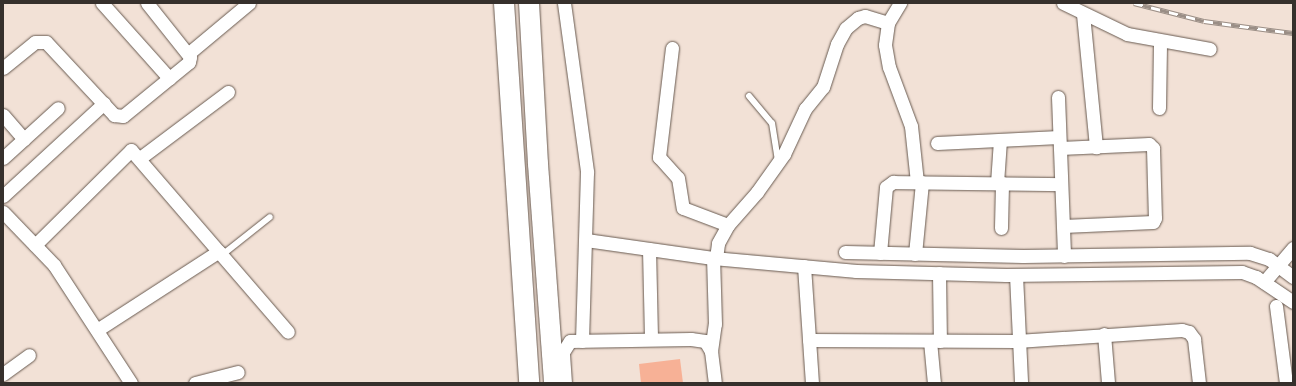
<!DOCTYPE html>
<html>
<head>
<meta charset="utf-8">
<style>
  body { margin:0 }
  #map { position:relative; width:1296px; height:386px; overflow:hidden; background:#f2e1d6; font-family:"Sofia Sans Condensed",sans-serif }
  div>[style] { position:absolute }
  .building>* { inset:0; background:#f7b196 }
  .roads { filter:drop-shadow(0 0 1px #685a50) drop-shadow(0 0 1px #685a50) }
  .service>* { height:6px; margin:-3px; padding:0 3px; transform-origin:3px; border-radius:3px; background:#fff }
  .minor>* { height:13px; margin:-6.5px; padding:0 6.5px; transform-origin:6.5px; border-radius:6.5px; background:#fff }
  .primary>* { height:20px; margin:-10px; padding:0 10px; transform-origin:10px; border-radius:10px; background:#fff }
  .rail>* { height:4.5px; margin-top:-2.25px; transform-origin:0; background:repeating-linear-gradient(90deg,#fff 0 9px,#9a8e86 0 18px); box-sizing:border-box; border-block:1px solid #9a8e86 }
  span { translate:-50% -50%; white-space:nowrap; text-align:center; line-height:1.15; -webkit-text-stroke:3.5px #fff; paint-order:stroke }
  .frame { position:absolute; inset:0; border:4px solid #36302c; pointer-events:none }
</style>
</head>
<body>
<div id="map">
  <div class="building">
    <div style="clip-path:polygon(680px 359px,683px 383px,641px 383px,639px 364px)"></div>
  </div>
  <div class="roads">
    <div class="service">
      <div style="left:749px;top:96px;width:35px;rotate:50deg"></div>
      <div style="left:772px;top:123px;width:36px;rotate:81deg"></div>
      <div style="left:222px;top:255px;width:61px;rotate:-38.4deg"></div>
    </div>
    <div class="minor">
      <div style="left:102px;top:3px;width:101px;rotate:48.2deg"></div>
      <div style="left:564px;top:3px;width:171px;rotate:82.2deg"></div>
      <div style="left:587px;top:172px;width:169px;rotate:91.7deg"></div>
      <div style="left:900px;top:3px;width:23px;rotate:121deg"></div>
      <div style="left:888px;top:23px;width:22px;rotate:98deg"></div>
      <div style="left:885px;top:45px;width:22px;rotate:80deg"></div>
      <div style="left:889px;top:67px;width:63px;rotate:69.6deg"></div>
      <div style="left:911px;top:126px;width:56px;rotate:83.9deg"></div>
      <div style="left:1063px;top:3px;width:71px;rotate:25.8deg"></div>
      <div style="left:1127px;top:34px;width:84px;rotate:10.2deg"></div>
      <div style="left:1083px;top:14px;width:134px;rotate:84.4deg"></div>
      <div style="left:672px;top:48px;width:110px;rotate:96.8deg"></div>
      <div style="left:659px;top:157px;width:28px;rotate:48deg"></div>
      <div style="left:678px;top:178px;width:30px;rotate:81deg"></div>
      <div style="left:683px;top:208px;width:48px;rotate:20.7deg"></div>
      <div style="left:189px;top:53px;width:78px;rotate:-39.8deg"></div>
      <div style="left:3px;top:68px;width:41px;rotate:-39.1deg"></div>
      <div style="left:35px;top:42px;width:11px"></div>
      <div style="left:46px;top:42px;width:100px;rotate:47deg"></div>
      <div style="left:114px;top:115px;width:9px;rotate:6deg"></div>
      <div style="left:123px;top:116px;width:85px;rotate:-39.3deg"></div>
      <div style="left:189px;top:62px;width:5px;rotate:-79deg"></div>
      <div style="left:190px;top:57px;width:69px;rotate:-128.5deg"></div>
      <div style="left:1058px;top:97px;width:159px;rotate:87.8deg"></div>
      <div style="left:1159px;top:108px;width:66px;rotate:-89.1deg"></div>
      <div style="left:3px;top:115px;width:32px;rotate:49deg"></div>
      <div style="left:937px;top:143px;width:122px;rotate:-2.8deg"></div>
      <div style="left:1060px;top:148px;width:89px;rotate:-2.6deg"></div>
      <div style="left:1149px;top:144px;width:6px;rotate:45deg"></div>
      <div style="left:1153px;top:148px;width:70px;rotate:88.4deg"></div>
      <div style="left:1155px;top:218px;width:4px;rotate:117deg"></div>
      <div style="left:1153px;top:222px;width:90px;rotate:177.5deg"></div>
      <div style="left:3px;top:158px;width:74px;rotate:-42.3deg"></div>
      <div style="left:140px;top:158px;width:110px;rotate:-36.9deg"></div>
      <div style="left:997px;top:183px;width:43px;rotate:-86deg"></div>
      <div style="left:3px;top:196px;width:137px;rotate:-42.6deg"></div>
      <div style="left:3px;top:212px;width:74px;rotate:46.1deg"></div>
      <div style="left:54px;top:265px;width:141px;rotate:56.9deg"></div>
      <div style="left:1001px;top:228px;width:45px;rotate:-88.7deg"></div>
      <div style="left:586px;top:240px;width:128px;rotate:8.1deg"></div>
      <div style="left:713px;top:258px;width:144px;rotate:5.2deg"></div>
      <div style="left:856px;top:271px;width:150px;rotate:1.5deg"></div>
      <div style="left:1006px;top:275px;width:236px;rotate:-0.7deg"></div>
      <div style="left:1242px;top:272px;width:15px;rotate:20deg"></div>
      <div style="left:1256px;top:277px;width:45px;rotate:34deg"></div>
      <div style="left:35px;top:245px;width:135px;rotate:-44.7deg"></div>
      <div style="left:131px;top:150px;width:240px;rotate:49.2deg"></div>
      <div style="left:649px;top:249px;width:90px;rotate:88.7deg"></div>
      <div style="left:845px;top:252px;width:178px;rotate:1.3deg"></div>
      <div style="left:1023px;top:256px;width:227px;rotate:-0.8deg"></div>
      <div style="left:1250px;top:253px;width:20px;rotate:18deg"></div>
      <div style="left:1269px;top:259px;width:30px;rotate:37deg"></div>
      <div style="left:880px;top:253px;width:66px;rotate:-84.8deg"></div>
      <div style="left:886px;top:187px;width:9px;rotate:-36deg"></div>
      <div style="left:893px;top:182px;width:168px;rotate:0.7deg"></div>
      <div style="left:915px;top:254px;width:72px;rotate:-84.4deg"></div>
      <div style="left:716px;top:258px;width:15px;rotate:-82deg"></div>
      <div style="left:718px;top:243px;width:21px;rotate:-61deg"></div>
      <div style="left:728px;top:225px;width:44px;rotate:-48.7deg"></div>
      <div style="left:757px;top:192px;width:47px;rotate:-54.6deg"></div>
      <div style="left:784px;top:154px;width:50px;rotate:-65deg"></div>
      <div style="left:805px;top:109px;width:28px;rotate:-51deg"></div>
      <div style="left:823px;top:87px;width:45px;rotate:-72deg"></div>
      <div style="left:837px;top:44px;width:18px;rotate:-61deg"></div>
      <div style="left:846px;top:28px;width:16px;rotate:-40deg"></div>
      <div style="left:858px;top:18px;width:7px;rotate:-16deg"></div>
      <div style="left:865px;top:16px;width:24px;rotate:17deg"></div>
      <div style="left:804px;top:266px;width:117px;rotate:86.1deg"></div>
      <div style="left:939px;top:273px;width:68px;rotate:89.2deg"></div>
      <div style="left:1016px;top:275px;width:108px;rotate:87.3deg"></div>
      <div style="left:1264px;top:282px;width:45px;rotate:-49.5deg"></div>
      <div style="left:1276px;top:306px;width:78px;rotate:82.6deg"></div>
      <div style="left:97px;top:330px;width:145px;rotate:-32.9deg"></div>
      <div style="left:1104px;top:334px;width:49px;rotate:85.3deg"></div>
      <div style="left:809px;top:340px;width:208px;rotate:0.3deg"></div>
      <div style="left:1017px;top:341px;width:165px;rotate:-3.8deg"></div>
      <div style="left:1182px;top:330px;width:7px;rotate:16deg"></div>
      <div style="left:1189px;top:332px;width:9px;rotate:54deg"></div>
      <div style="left:1194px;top:339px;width:44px;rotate:83.5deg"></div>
      <div style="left:930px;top:341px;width:42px;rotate:84.6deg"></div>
      <div style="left:711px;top:351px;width:27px;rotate:-82deg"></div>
      <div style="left:715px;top:324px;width:66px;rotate:-91.7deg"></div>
      <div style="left:3px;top:374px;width:32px;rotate:-36deg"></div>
      <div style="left:195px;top:383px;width:44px;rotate:-14.3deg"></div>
      <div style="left:565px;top:383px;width:31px;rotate:-94deg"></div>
      <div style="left:563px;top:352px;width:13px;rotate:-58deg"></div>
      <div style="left:570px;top:341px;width:121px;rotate:-0.9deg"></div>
      <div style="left:691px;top:339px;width:14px;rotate:8deg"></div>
      <div style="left:705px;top:341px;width:12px;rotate:59deg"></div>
      <div style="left:711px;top:351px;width:32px;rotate:83deg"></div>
    </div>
    <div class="primary">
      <div style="left:504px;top:3px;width:381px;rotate:86.2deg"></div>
      <div style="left:529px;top:3px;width:161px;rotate:86.8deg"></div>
      <div style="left:538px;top:164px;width:220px;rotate:85.8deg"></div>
    </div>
  </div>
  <div class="rail">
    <div style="left:1134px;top:3px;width:72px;rotate:14.4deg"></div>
    <div style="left:1204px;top:21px;width:90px;rotate:7.7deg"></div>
  </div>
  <div class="frame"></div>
</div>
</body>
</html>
